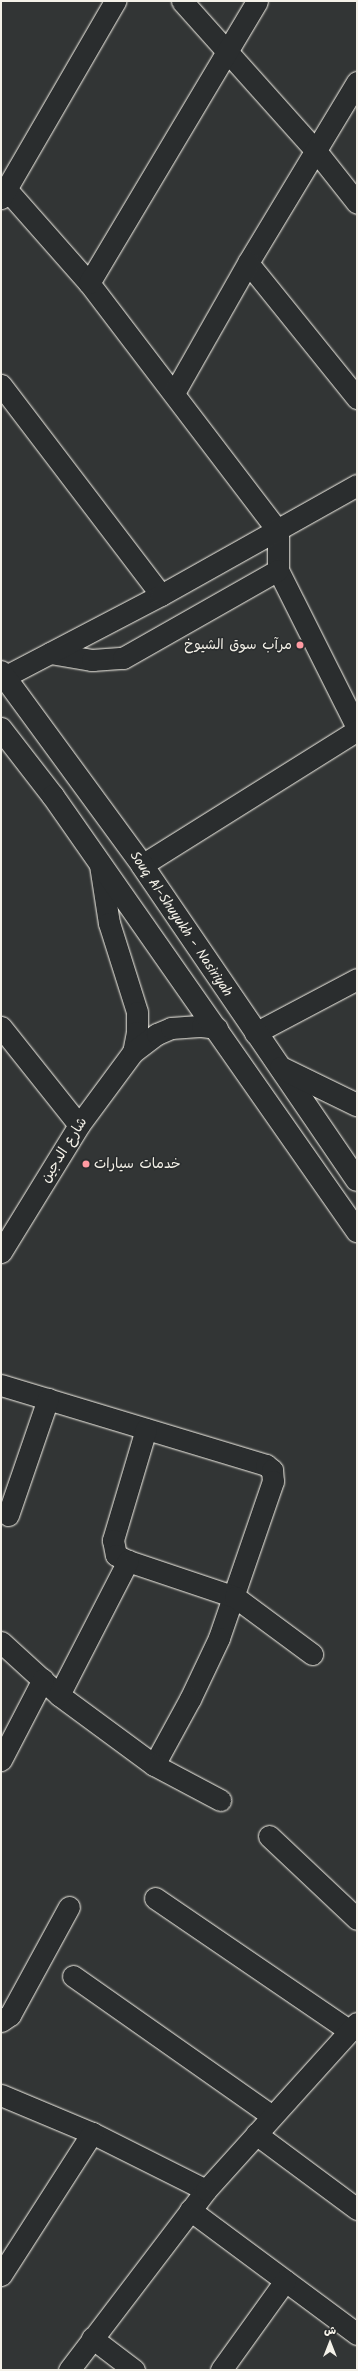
<!DOCTYPE html>
<html>
<head>
<meta charset="utf-8">
<style>
  body { margin:0 }
  #map { position:relative; width:358px; height:2371px; overflow:hidden; background:#323535; font-family:Kalam,"Playpen Sans Arabic",sans-serif }
  div>[style] { position:absolute }
  .roads { filter:drop-shadow(0 0 1px #f4f1e8) drop-shadow(0 0 1px #f4f1e8) }
  .minor>* { height:21px; margin:-10.5px; padding:0 10.5px; transform-origin:10.5px; border-radius:10.5px; background:#2a2d2e }
  .major>* { height:22px; margin:-11px; padding:0 11px; transform-origin:11px; border-radius:11px; background:#2a2d2e }
  .dots>* { width:11px; height:11px; translate:-50% -50%; box-sizing:border-box; border:2px solid #2a2d2e; border-radius:50% }
  span { translate:-50% -50%; white-space:nowrap; text-align:center; line-height:1.15; -webkit-text-stroke:3px #2a2d2e; paint-order:stroke }
  .poi-label { font-size:14px; color:#f4f1e8 }
  .right { translate:-100% -50%; text-align:right }
  .left { translate:0 -50%; text-align:left }
  .street-label { font-size:14px; color:#f4f1e8 }
  .frame { position:absolute; inset:0; border:2px solid #f4f1e8; pointer-events:none }
  .north { position:absolute; left:310px; top:2323px; width:40px; height:40px; -webkit-text-stroke:3px #2a2d2e; paint-order:stroke; rotate:0deg; font-size:11px; font-weight:700; line-height:16px; text-align:center; color:#f4f1e8 }
  .north::after { content:''; display:block; margin:auto; width:14px; height:18px; background:#f4f1e8; clip-path:polygon(50% 0,100% 100%,50% 72%,0 100%) }
</style>
</head>
<body>
<div id="map">
  <div class="roads">
    <div class="minor">
      <div style="left:182px;top:1px;width:201px;rotate:48.2deg"></div>
      <div style="left:316px;top:151px;width:66px;rotate:51.7deg"></div>
      <div style="left:357px;top:82px;width:211px;rotate:121.1deg"></div>
      <div style="left:248px;top:263px;width:174px;rotate:51.1deg"></div>
      <div style="left:7px;top:190px;width:124px;rotate:48.6deg"></div>
      <div style="left:89px;top:283px;width:312px;rotate:52.7deg"></div>
      <div style="left:278px;top:531px;width:39px;rotate:90deg"></div>
      <div style="left:278px;top:570px;width:177px;rotate:63.4deg"></div>
      <div style="left:1px;top:198px;width:228px;rotate:-59.9deg"></div>
      <div style="left:89px;top:283px;width:328px;rotate:-59.2deg"></div>
      <div style="left:1px;top:385px;width:264px;rotate:52.7deg"></div>
      <div style="left:174px;top:393px;width:150px;rotate:-60.4deg"></div>
      <div style="left:50px;top:653px;width:43px;rotate:9.5deg"></div>
      <div style="left:92px;top:660px;width:31px;rotate:-4deg"></div>
      <div style="left:123px;top:658px;width:178px;rotate:-29.6deg"></div>
      <div style="left:4px;top:677px;width:177px;rotate:-27.6deg"></div>
      <div style="left:161px;top:595px;width:225px;rotate:-29.3deg"></div>
      <div style="left:100px;top:865px;width:59px;rotate:81.2deg"></div>
      <div style="left:109px;top:923px;width:93px;rotate:72.5deg"></div>
      <div style="left:137px;top:1012px;width:20px;rotate:90deg"></div>
      <div style="left:137px;top:1032px;width:20px;rotate:101deg"></div>
      <div style="left:142px;top:865px;width:254px;rotate:-32.1deg"></div>
      <div style="left:1px;top:1027px;width:125px;rotate:51.5deg"></div>
      <div style="left:255px;top:1033px;width:115px;rotate:-27.9deg"></div>
      <div style="left:1px;top:1252px;width:149px;rotate:-58.4deg"></div>
      <div style="left:79px;top:1125px;width:91px;rotate:-53.5deg"></div>
      <div style="left:133px;top:1052px;width:30px;rotate:-37deg"></div>
      <div style="left:157px;top:1034px;width:15px;rotate:-23deg"></div>
      <div style="left:171px;top:1028px;width:31px;rotate:-4deg"></div>
      <div style="left:202px;top:1026px;width:15px;rotate:8deg"></div>
      <div style="left:1px;top:1385px;width:277px;rotate:16.8deg"></div>
      <div style="left:266px;top:1465px;width:8px;rotate:40deg"></div>
      <div style="left:272px;top:1470px;width:11px;rotate:85deg"></div>
      <div style="left:273px;top:1481px;width:166px;rotate:109deg"></div>
      <div style="left:219px;top:1638px;width:68px;rotate:115.4deg"></div>
      <div style="left:190px;top:1699px;width:75px;rotate:118.6deg"></div>
      <div style="left:146px;top:1429px;width:116px;rotate:106.6deg"></div>
      <div style="left:113px;top:1540px;width:15px;rotate:79deg"></div>
      <div style="left:116px;top:1555px;width:13px;rotate:27deg"></div>
      <div style="left:128px;top:1561px;width:113px;rotate:18.6deg"></div>
      <div style="left:235px;top:1597px;width:96px;rotate:36.5deg"></div>
      <div style="left:8px;top:1515px;width:123px;rotate:-71deg"></div>
      <div style="left:1px;top:1642px;width:79px;rotate:42.4deg"></div>
      <div style="left:59px;top:1695px;width:118px;rotate:36.4deg"></div>
      <div style="left:154px;top:1765px;width:75px;rotate:27.9deg"></div>
      <div style="left:59px;top:1695px;width:151px;rotate:-62.8deg"></div>
      <div style="left:1px;top:1760px;width:91px;rotate:-62.6deg"></div>
      <div style="left:269px;top:1836px;width:121px;rotate:43.3deg"></div>
      <div style="left:155px;top:1898px;width:236px;rotate:34.3deg"></div>
      <div style="left:73px;top:1976px;width:243px;rotate:35.1deg"></div>
      <div style="left:1px;top:2021px;width:11px;rotate:-34deg"></div>
      <div style="left:10px;top:2015px;width:123px;rotate:-61.4deg"></div>
      <div style="left:1px;top:2095px;width:99px;rotate:22.7deg"></div>
      <div style="left:92px;top:2133px;width:127px;rotate:26.6deg"></div>
      <div style="left:256px;top:2134px;width:126px;rotate:36.6deg"></div>
      <div style="left:190px;top:2210px;width:208px;rotate:36.6deg"></div>
      <div style="left:1px;top:2275px;width:169px;rotate:-57.3deg"></div>
      <div style="left:92px;top:2338px;width:53px;rotate:37.3deg"></div>
      <div style="left:69px;top:2370px;width:226px;rotate:-52.7deg"></div>
      <div style="left:206px;top:2190px;width:225px;rotate:-47.9deg"></div>
      <div style="left:221px;top:2370px;width:110px;rotate:-54.3deg"></div>
    </div>
    <div class="major">
      <div style="left:1px;top:672px;width:239px;rotate:53.8deg"></div>
      <div style="left:142px;top:865px;width:381px;rotate:55.7deg"></div>
      <div style="left:1px;top:729px;width:85px;rotate:52.2deg"></div>
      <div style="left:53px;top:796px;width:531px;rotate:55.05deg"></div>
      <div style="left:281px;top:1068px;width:85px;rotate:26deg"></div>
    </div>
  </div>
  <div class="dots">
    <div style="left:300px;top:645px;background:#ff9aa2"></div>
    <div style="left:86px;top:1164px;background:#ff9aa2"></div>
  </div>
  <div class="poi-label">
    <span class="right" style="left:292px;top:645px">مرآب سوق الشيوخ</span>
    <span class="left" style="left:94px;top:1164px">خدمات سيارات</span>
  </div>
  <div class="street-label">
    <span style="left:181px;top:924px;rotate:56deg">Souq Al-Shuyukh - Nasiriyah</span>
    <span style="left:64px;top:1150px;rotate:-58deg">شارع الدجين</span>
  </div>
  <div class="frame"></div>
  <div class="north">ش</div>
</div>
</body>
</html>
